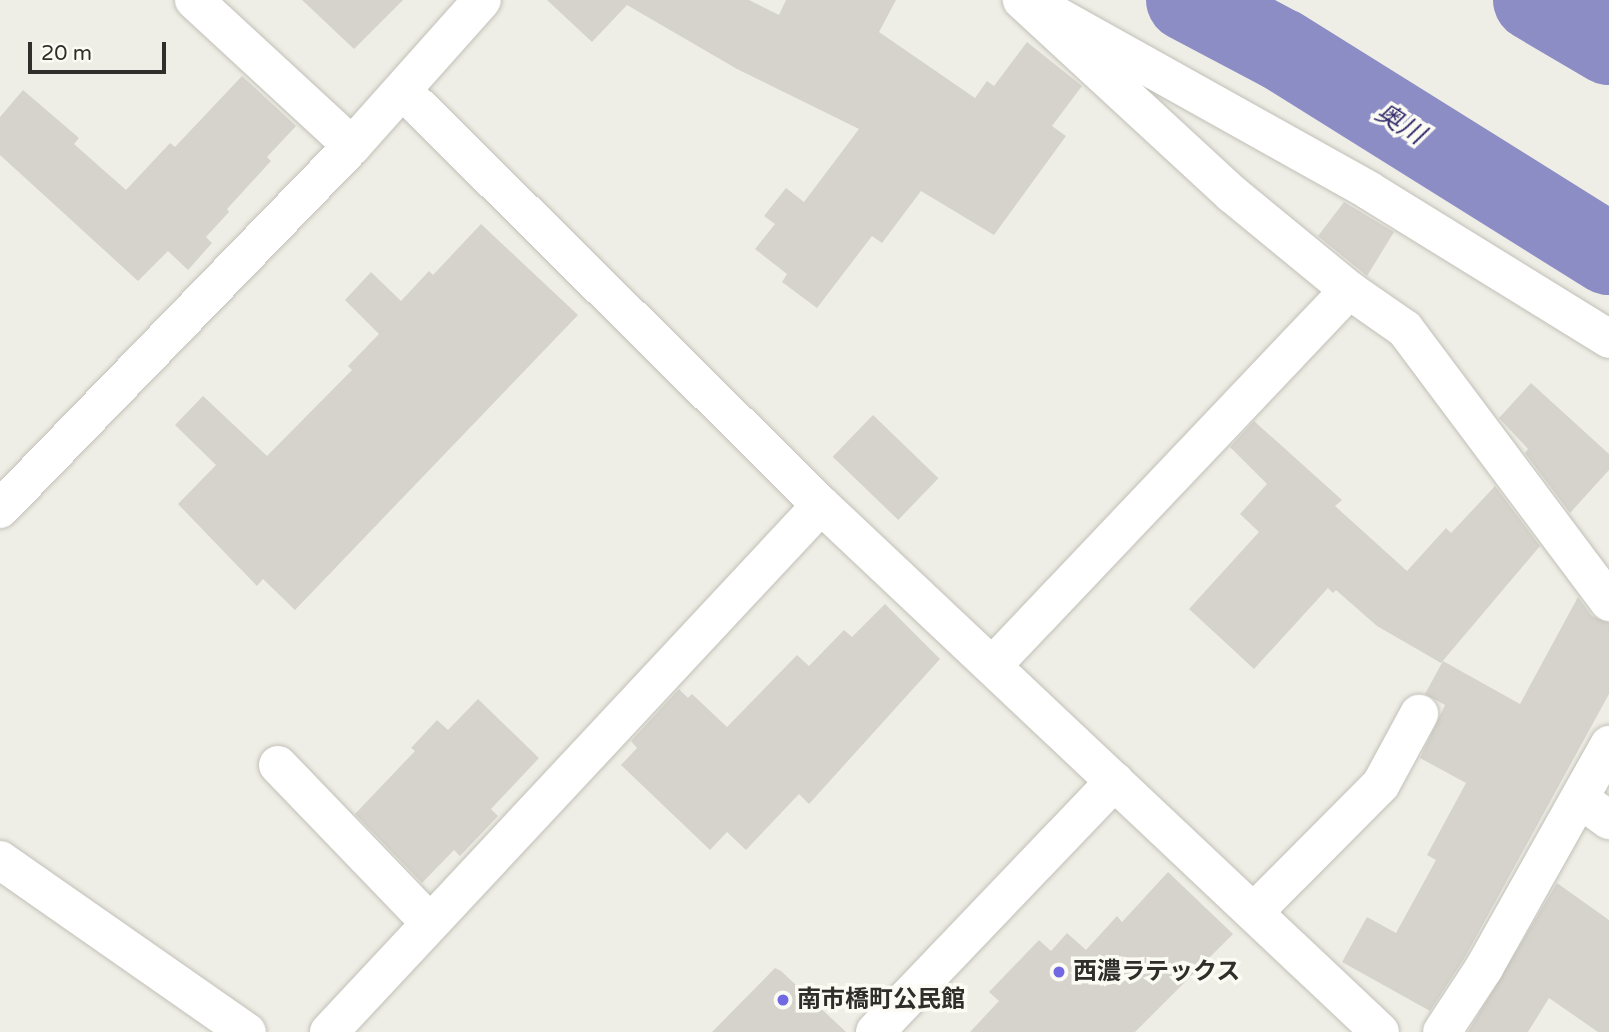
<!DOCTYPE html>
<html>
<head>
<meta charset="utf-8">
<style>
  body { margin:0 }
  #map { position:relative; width:1609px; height:1032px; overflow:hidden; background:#efeee6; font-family:"Varela Round","Noto Sans JP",sans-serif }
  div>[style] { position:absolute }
  .river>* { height:82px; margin:-41px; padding:0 41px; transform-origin:41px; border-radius:41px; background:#8c8dc5 }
  .building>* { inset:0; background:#d5d3cc; transform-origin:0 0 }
  .roads { filter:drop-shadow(0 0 2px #c1c0b8) drop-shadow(0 0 2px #c1c0b8) }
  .street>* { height:38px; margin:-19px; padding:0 19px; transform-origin:19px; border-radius:19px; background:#fff }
  .dots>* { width:19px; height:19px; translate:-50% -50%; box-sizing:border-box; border:4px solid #fcfbf3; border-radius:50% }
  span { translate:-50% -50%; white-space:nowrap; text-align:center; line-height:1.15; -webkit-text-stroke:7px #fcfbf3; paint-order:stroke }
  .poi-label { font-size:24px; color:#2f2e2b; font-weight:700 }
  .left { translate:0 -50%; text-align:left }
  .water-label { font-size:26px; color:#30296c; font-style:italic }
  .scale { position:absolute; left:28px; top:42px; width:138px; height:32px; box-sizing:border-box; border:4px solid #2f2e2b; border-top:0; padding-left:9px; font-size:21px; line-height:24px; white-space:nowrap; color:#2f2e2b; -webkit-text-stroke:5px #fcfbf3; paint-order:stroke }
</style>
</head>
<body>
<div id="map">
  <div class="river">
    <div style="left:1187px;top:0;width:107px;rotate:27.8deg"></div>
    <div style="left:1282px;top:50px;width:385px;rotate:32deg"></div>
    <div style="left:1534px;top:0;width:87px;rotate:30.4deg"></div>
  </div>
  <div class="building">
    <div style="clip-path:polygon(302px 0,403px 0,354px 49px)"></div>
    <div style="clip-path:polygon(547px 0,749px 0,779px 15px,786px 0,896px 0,879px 32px,975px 98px,987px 81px,994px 86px,1027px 42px,1082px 86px,1052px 126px,1066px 136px,994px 235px,921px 191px,882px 243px,872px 236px,817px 308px,782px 282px,787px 274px,755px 249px,775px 224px,764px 216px,786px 188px,804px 202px,859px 129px,737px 69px,627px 5px,592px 42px)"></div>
    <div style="clip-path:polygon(242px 76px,296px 126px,267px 157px,271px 161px,227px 209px,229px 212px,206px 237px,212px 243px,188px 270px,168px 251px,138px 281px,0 155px,0 117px,23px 90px,79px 138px,74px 144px,126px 190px,170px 143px,175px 147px)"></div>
    <div style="clip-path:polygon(1344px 202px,1394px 232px,1367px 276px,1318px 236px)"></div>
    <div style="clip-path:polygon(481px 224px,578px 315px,295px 610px,263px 579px,257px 586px,178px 504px,216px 465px,175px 425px,203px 396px,267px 456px,352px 370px,348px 366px,379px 334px,345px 300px,371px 272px,401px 301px,429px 271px,433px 275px)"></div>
    <div style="clip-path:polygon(1531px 383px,1609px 454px,1609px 470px,1570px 513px,1525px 453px,1528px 449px,1499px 418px)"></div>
    <div style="left:873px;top:415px;width:91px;height:58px;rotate:44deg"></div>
    <div style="clip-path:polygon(1254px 421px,1342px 500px,1335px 506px,1407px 571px,1446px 528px,1451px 533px,1495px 486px,1540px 546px,1441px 663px,1377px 626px,1336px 590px,1333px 593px,1328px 588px,1254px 669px,1189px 609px,1259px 532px,1240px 514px,1267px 484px,1230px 447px)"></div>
    <div style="clip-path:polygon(1578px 597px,1592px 616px,1609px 623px,1609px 694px,1465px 957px,1430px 1011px,1342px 962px,1367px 917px,1396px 933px,1436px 860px,1427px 855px,1466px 783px,1420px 758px,1445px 705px,1425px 694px,1443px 661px,1520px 704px)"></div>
    <div style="clip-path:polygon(885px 604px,940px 659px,809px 804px,799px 794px,746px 850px,727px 832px,710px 850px,621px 765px,637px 748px,631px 741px,679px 689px,688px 698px,692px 694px,727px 727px,797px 655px,809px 666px,844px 630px,852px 637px)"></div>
    <div style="clip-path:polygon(478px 699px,539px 758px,491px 809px,498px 816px,460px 856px,454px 850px,422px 883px,355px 814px,415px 751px,411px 748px,437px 720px,448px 730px)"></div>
    <div style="clip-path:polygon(1168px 872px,1233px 934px,1135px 1032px,970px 1032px,999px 1001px,989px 992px,1039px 940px,1051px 951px,1067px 933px,1086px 950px,1117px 916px,1122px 922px)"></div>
    <div style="clip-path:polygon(1557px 883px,1609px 920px,1609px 1032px,1598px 1032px,1549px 998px,1528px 1032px,1468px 1032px)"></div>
    <div style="clip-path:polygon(775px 968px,781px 971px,846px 1032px,712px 1032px)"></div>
  </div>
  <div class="roads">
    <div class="street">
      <div style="left:194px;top:0;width:215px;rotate:42.7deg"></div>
      <div style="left:1057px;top:16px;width:356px;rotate:29.2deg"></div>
      <div style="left:1368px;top:190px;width:283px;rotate:31.7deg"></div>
      <div style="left:402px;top:90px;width:590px;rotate:44.73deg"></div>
      <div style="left:821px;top:505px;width:768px;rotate:43.31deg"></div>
      <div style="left:1349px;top:290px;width:68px;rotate:34.9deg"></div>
      <div style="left:1405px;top:329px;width:341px;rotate:53.2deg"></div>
      <div style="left:0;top:509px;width:506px;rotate:-45.88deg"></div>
      <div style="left:352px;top:146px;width:195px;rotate:-48.3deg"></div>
      <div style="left:993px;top:665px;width:517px;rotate:-46.49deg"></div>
      <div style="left:1349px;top:290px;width:151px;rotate:-140.6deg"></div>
      <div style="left:1232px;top:194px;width:286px;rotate:-137.3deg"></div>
      <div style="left:278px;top:765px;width:216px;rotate:46.1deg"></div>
      <div style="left:1580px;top:799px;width:36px;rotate:36deg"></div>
      <div style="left:0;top:860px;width:301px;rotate:34.9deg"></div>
      <div style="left:1254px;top:912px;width:180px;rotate:-45.2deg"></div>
      <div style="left:1381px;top:784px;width:80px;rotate:-61.5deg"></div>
      <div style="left:329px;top:1032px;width:721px;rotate:-46.97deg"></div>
      <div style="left:875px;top:1032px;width:347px;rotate:-46.3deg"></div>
      <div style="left:1442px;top:1032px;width:77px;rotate:-56.7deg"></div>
      <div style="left:1484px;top:968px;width:256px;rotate:-60.7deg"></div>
    </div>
  </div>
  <div class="dots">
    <div style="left:1059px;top:972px;background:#7168e2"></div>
    <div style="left:783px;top:1000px;background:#7168e2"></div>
  </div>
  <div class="poi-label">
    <span class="left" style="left:1073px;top:972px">西濃ラテックス</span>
    <span class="left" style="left:797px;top:1000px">南市橋町公民館</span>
  </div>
  <div class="water-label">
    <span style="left:1400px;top:124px;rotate:32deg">奥川</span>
  </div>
  <div class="scale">20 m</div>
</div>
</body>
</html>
